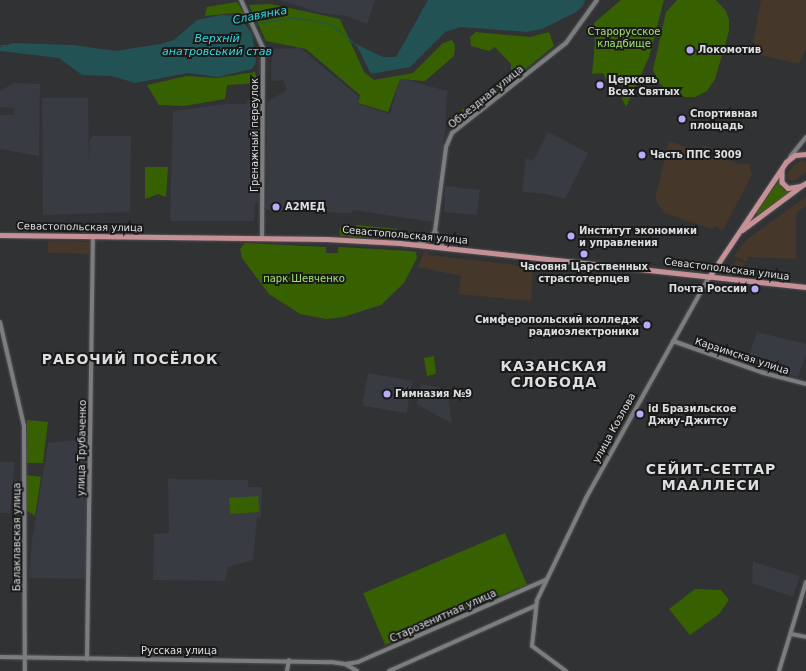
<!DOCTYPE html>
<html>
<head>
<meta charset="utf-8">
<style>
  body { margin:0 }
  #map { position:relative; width:806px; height:671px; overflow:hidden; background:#313234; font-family:"DejaVu Sans",sans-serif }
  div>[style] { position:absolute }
  .commercial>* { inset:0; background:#453729; transform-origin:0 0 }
  .built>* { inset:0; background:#393b43; transform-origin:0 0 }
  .green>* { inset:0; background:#376101; transform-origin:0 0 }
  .water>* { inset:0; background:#225254 }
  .stream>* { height:1px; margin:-0.5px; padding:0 0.5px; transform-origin:0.5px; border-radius:0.5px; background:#225254 }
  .roads { filter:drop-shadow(0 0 1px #505153) drop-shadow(0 0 1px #505153) }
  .secondary>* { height:4px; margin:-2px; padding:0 2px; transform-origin:2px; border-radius:2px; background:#7c7d7f }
  .primary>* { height:4.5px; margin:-2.25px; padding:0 2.25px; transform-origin:2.25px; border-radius:2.25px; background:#c59196 }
  .dots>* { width:11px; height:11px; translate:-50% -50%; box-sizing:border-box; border:2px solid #1a1a1b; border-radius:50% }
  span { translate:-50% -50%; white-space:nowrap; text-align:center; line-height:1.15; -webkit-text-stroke:4px #1a1a1b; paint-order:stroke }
  .park-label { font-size:10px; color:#a1e06e }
  .poi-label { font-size:10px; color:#dddedf; font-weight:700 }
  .left { translate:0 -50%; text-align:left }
  .right { translate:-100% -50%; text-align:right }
  .street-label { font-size:10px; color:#dddedf }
  .water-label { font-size:11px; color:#33d8df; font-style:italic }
  .district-label { font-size:14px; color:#dddedf; font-weight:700; letter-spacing:1px }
</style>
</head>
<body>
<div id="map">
  <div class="commercial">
    <div style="clip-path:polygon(761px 0,806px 0,806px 49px,799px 64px,751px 53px)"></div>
    <div style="clip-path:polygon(669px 141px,701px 152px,703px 145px,712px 148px,710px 154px,739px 164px,747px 164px,748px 161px,752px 175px,723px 230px,716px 226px,712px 229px,664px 213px,655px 199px)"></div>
    <div style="clip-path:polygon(802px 160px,806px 162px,806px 172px,794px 181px,788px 180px,787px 174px,794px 165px)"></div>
    <div style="clip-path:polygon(806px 197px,806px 206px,796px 213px,796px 259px,748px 257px,747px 262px,734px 256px,746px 240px)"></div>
    <div style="left:48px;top:241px;width:41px;height:12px;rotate:1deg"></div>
    <div style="clip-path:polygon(424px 252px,428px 252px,428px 255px,533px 267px,531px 301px,458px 294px,461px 276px,418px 267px)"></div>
    <div style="clip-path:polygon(736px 260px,745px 263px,742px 275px,726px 275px)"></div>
  </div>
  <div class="built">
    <div style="clip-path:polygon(280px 0,375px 0,367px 24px,347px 16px,321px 13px)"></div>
    <div style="clip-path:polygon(300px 48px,358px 96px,357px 104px,390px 114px,400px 78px,447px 91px,445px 131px,433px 222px,353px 210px,352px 213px,342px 213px,266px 210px,267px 102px,287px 90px,283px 80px,272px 81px,271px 79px,272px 49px)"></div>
    <div style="clip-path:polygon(14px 83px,40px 84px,39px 156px,0 149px,0 115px,14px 115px,14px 108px,0 107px,0 91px)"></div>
    <div style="clip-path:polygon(42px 98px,88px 98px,89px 164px,90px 139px,93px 136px,131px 136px,130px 212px,43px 215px)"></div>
    <div style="clip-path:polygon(248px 100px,261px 100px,258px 203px,255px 203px,254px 221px,170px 221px,173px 111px,228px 104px,246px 104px)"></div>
    <div style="clip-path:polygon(548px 132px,588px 153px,565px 199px,547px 194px,522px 192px,526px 158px,533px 161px)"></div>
    <div style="clip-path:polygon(447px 186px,480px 190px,477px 215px,444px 212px,445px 187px)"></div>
    <div style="clip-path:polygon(757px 332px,806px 344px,806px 354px,798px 377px,747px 361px)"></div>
    <div style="left:368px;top:373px;width:45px;height:33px;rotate:10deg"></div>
    <div style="clip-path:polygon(421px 384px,447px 389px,452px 424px,417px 404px)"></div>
    <div style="clip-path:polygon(79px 429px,88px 429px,85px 579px,29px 578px,32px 540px,48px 443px,76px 440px)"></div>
    <div style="clip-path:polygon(0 462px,15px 462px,10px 513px,0 513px)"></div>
    <div style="clip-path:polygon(168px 479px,248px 480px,248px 487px,262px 487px,261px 517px,257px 518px,253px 560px,228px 567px,225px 581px,153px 580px,154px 534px,169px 533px)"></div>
    <div style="clip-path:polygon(753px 562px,800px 576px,793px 597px,752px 583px)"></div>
  </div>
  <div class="green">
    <div style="clip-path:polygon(621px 0,664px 0,649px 57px,626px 107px,622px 99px,624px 88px,615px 76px,608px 75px,606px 79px,603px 73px,592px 74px,595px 42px,594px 23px)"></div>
    <div style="clip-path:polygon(677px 0,716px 0,726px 11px,729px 20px,729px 31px,715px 79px,707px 91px,695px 97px,681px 97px,668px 91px,659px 83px,653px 70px,666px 12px)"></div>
    <div style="clip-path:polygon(237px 2px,247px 18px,244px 20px,235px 13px,205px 16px,207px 7px)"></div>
    <div style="clip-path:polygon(271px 4px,340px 19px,364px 72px,374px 80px,413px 73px,443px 43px,452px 40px,455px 45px,454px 56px,425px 81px,400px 79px,388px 112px,358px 103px,360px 95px,306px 49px,266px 41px,249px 5px)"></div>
    <div style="clip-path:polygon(476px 32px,530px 37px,549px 32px,554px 46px,460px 122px,458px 117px,461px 110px,476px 106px,511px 75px,511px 64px,495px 47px,489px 51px,471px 46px,470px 37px)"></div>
    <div style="clip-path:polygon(255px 72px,258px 83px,227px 85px,225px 99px,184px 106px,159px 105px,147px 85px,186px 76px,217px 78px)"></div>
    <div style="clip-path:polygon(145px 167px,168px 167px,166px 197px,158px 194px,145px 199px)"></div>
    <div style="clip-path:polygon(778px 182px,782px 188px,789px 192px,758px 215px,756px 213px)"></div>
    <div style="clip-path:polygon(357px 225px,397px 229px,397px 239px,341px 236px,339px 231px,341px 227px,355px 228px)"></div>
    <div style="clip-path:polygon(245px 243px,326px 247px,326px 253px,338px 253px,338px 247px,411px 251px,416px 252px,417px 258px,404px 283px,381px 305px,343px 317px,326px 319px,300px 314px,269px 294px,242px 258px,240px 249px)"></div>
    <div style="clip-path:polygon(434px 356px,436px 374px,427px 376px,424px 358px)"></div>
    <div style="clip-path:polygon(27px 420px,48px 422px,43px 463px,27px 463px)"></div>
    <div style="clip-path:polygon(26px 475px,41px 477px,35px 516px,26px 510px)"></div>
    <div style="left:258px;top:496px;width:16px;height:29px;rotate:86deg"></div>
    <div style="left:505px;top:533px;width:56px;height:154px;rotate:67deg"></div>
    <div style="clip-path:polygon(695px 589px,721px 590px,729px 600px,719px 614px,690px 635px,669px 609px)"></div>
  </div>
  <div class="water">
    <div style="clip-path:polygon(428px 0,585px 0,583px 6px,576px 12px,542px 29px,527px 32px,461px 27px,445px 32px,410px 67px,371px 74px,356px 44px,383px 57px,396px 57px)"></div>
    <div style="clip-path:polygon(220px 15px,238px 16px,252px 33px,256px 62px,252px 69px,218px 77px,188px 73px,135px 83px,112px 76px,82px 75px,59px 58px,0 51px,0 47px,13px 43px,73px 45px,116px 51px,160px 44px,174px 40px,197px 20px)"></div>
  </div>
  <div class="stream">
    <div style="left:254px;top:24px;width:39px;rotate:-10deg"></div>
    <div style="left:292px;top:17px;width:40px;rotate:10deg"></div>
    <div style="left:331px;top:24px;width:33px;rotate:40deg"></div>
    <div style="left:0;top:45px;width:7px"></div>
  </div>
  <div class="roads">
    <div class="secondary">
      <div style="left:241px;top:0;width:53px;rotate:65.4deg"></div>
      <div style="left:263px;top:48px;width:190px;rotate:90.3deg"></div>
      <div style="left:790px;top:157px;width:26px;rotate:-51deg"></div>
      <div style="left:435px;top:231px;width:18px;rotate:63deg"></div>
      <div style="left:418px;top:244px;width:10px;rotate:-17deg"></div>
      <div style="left:428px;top:241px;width:12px;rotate:-55deg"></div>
      <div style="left:435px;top:231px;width:85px;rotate:-82.5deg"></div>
      <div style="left:446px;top:147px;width:15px;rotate:-67deg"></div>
      <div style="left:452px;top:133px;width:145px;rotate:-38.3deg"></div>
      <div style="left:566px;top:43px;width:53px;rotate:-54.2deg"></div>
      <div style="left:0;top:322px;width:107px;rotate:77deg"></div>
      <div style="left:24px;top:426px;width:245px;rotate:89.8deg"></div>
      <div style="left:673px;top:341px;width:96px;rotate:19.4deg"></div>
      <div style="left:764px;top:373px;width:43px;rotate:14.7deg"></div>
      <div style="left:791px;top:634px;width:15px;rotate:11deg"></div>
      <div style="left:0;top:657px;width:331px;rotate:0.9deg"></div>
      <div style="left:331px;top:662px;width:14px;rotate:8deg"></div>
      <div style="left:345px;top:664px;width:14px;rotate:30deg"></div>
      <div style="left:87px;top:659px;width:423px;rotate:-89.2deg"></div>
      <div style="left:346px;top:664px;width:12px;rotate:-9deg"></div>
      <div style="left:358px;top:662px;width:205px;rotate:-23.6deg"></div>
      <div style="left:287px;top:671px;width:11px;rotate:-80deg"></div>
      <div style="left:389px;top:671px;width:160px;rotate:-24deg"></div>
      <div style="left:566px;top:671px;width:42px;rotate:-143.7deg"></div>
      <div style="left:532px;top:646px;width:46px;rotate:-83.8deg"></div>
      <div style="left:537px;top:600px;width:113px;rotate:-64.3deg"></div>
      <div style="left:586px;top:498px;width:253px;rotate:-60.9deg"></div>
      <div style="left:779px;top:671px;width:93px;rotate:-73.1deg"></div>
    </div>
    <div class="primary">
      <div style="left:782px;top:170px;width:12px;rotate:90deg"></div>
      <div style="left:782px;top:182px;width:8px;rotate:45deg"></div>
      <div style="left:788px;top:188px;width:13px;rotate:-9deg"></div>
      <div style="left:801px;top:186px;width:6px;rotate:-31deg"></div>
      <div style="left:742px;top:230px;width:74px;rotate:-36.7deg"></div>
      <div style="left:0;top:235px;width:327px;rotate:0.7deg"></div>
      <div style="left:327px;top:239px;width:73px;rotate:3.1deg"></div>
      <div style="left:400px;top:243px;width:408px;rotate:6.2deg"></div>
      <div style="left:709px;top:277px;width:138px;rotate:-56.2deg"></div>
      <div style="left:786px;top:162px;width:11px;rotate:-38deg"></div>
      <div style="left:795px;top:155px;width:11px;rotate:-5deg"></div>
    </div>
  </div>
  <div class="dots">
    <div style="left:690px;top:50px;background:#b9abf7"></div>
    <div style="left:600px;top:85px;background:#b9abf7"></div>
    <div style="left:682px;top:119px;background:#b9abf7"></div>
    <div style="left:642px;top:155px;background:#b9abf7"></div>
    <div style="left:276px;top:207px;background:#b9abf7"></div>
    <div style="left:571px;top:236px;background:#b9abf7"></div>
    <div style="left:584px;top:254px;background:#b9abf7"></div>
    <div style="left:755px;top:289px;background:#b9abf7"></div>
    <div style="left:647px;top:325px;background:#b9abf7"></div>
    <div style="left:387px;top:394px;background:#b9abf7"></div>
    <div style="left:640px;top:414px;background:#b9abf7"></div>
  </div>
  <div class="park-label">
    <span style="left:624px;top:37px">Старорусское<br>кладбище</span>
    <span style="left:304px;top:279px">парк Шевченко</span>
  </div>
  <div class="poi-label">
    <span class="left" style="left:698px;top:50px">Локомотив</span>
    <span class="left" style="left:608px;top:85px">Церковь<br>Всех Святых</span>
    <span class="left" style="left:690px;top:119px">Спортивная<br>площадь</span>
    <span class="left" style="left:650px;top:155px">Часть ППС 3009</span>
    <span class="left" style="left:285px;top:207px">А2МЕД</span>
    <span class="left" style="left:579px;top:236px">Институт экономики<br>и управления</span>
    <span style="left:584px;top:272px">Часовня Царственных<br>страстотерпцев</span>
    <span class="right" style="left:747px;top:289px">Почта России</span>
    <span class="right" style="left:639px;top:325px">Симферопольский колледж<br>радиоэлектроники</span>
    <span class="left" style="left:395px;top:394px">Гимназия №9</span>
    <span class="left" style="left:648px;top:414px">id Бразильское<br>Джиу-Джитсу</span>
  </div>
  <div class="street-label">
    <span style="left:486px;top:97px;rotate:-39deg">Объездная улица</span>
    <span style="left:255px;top:135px;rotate:-90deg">Гренажный переулок</span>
    <span style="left:80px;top:227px;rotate:1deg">Севастопольская улица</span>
    <span style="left:405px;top:235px;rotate:5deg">Севастопольская улица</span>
    <span style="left:727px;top:269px;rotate:7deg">Севастопольская улица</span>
    <span style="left:742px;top:356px;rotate:18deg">Караимская улица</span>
    <span style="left:614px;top:428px;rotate:-61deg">улица Козлова</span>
    <span style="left:82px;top:448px;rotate:-89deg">улица Трубаченко</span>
    <span style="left:17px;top:537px;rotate:-90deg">Балаклавская улица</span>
    <span style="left:443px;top:616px;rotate:-24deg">Старозенитная улица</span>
    <span style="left:179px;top:651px">Русская улица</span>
  </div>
  <div class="water-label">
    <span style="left:260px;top:16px;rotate:-11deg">Славянка</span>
    <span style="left:217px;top:46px">Верхній<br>анатровський став</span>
  </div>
  <div class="district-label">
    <span style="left:130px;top:359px">РАБОЧИЙ ПОСЁЛОК</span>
    <span style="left:554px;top:374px">КАЗАНСКАЯ<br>СЛОБОДА</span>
    <span style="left:711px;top:477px">СЕЙИТ-СЕТТАР<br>МААЛЛЕСИ</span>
  </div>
</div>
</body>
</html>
